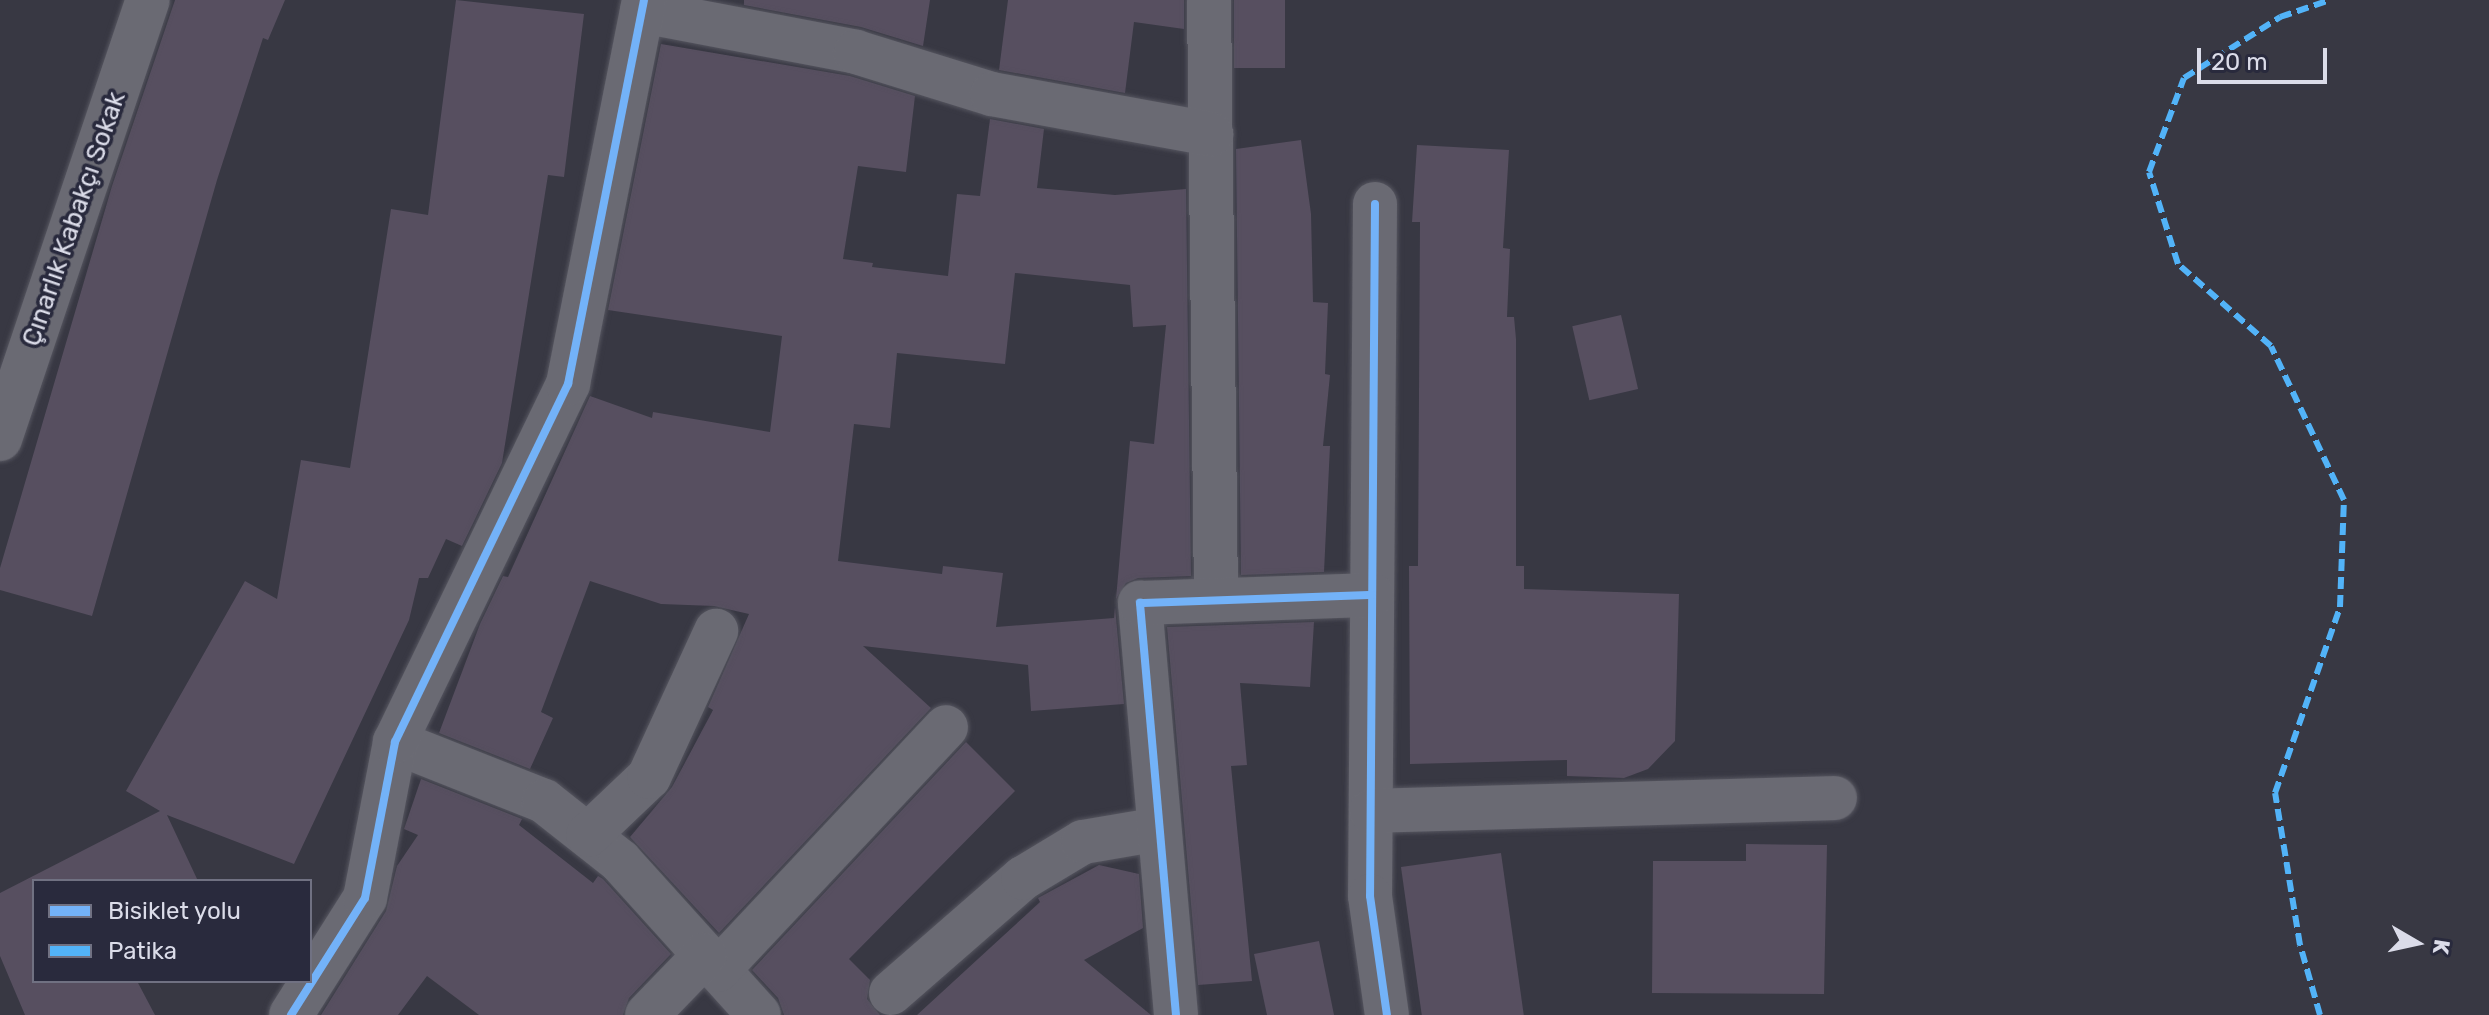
<!DOCTYPE html>
<html>
<head>
<meta charset="utf-8">
<style>
  body { margin:0 }
  #map { position:relative; width:2489px; height:1015px; overflow:hidden; background:#383843; font-family:Rubik,sans-serif }
  div>[style] { position:absolute }
  .building>* { inset:0; background:#574f60; transform-origin:0 0 }
  .roads { filter:drop-shadow(0 0 2px #55555f) drop-shadow(0 0 2px #55555f) }
  .minor>* { height:44px; margin:-22px; padding:0 22px; transform-origin:22px; border-radius:22px; background:#6a6a73 }
  .quiet>* { height:6px; margin-top:-3px; transform-origin:0; background:repeating-linear-gradient(90deg,#52b3f8 0 12px,transparent 0 18px) }
  .cycleway>* { height:8px; margin:-4px; padding:0 4px; transform-origin:4px; border-radius:4px; background:#73b2f8 }
  span { translate:-50% -50%; white-space:nowrap; text-align:center; line-height:1.15; -webkit-text-stroke:7px #292a3d; paint-order:stroke }
  .street-label { font-size:26px; color:#dbdce9 }
  .legend { position:absolute; left:32px; top:879px; width:280px; height:104px; box-sizing:border-box; background:#292a3d; border:2px solid #707182; margin:0; padding:10px 14px; list-style:none; font-size:24px; color:#dbdce9 }
  .legend li { display:flex; align-items:center; gap:16px; height:40px }
  .legend b { width:40px; border:2px solid #707182 }
  .north { position:absolute; left:2377px; top:903px; width:80px; height:80px; -webkit-text-stroke:6px #292a3d; paint-order:stroke; rotate:99deg; font-size:22px; font-weight:700; line-height:32px; text-align:center; color:#dbdce9 }
  .north::after { content:''; display:block; margin:auto; width:28px; height:36px; background:#dbdce9; clip-path:polygon(50% 0,100% 100%,50% 72%,0 100%) }
  .scale { position:absolute; left:2197px; top:48px; width:130px; height:36px; box-sizing:border-box; border:4px solid #dbdce9; border-top:0; padding-left:10px; font-size:24px; line-height:28px; white-space:nowrap; color:#dbdce9; -webkit-text-stroke:6px #292a3d; paint-order:stroke }
</style>
</head>
<body>
<div id="map">
  <div class="building">
    <div style="clip-path:polygon(175px 0,285px 0,268px 40px,263px 38px,217px 180px,92px 616px,0 590px,0 568px,112px 186px)"></div>
    <div style="clip-path:polygon(456px 0,584px 14px,564px 177px,548px 175px,502px 463px,462px 546px,446px 539px,428px 578px,419px 578px,409px 620px,294px 864px,167px 815px,198px 881px,34px 881px,34px 981px,137px 981px,155px 1015px,25px 1015px,0 956px,0 893px,160px 811px,126px 791px,245px 581px,277px 599px,301px 460px,350px 468px,391px 209px,428px 215px)"></div>
    <div style="clip-path:polygon(744px 0,930px 0,923px 46px,861px 27px,744px 5px)"></div>
    <div style="clip-path:polygon(1008px 0,1184px 0,1184px 29px,1134px 22px,1125px 93px,999px 70px)"></div>
    <div style="left:1234px;top:0;width:51px;height:68px"></div>
    <div style="clip-path:polygon(661px 44px,850px 76px,915px 96px,906px 172px,858px 166px,843px 259px,873px 263px,872px 267px,948px 276px,957px 194px,980px 196px,990px 119px,1044px 129px,1037px 188px,1115px 195px,1186px 189px,1191px 576px,1138px 578px,1126px 583px,1116px 599px,1130px 441px,1154px 444px,1166px 325px,1133px 327px,1130px 285px,1015px 273px,1005px 364px,897px 353px,890px 428px,854px 424px,838px 561px,942px 574px,943px 566px,1003px 573px,996px 627px,1114px 618px,1115px 607px,1124px 704px,1031px 711px,1028px 665px,863px 646px,931px 708px,719px 933px,630px 837px,672px 787px,713px 710px,708px 707px,749px 614px,714px 606px,661px 604px,590px 581px,541px 712px,553px 718px,530px 769px,439px 733px,480px 624px,503px 576px,508px 577px,590px 396px,652px 418px,653px 412px,770px 432px,782px 336px,608px 310px)"></div>
    <div style="clip-path:polygon(1301px 140px,1311px 214px,1313px 302px,1328px 303px,1325px 374px,1330px 375px,1323px 446px,1330px 446px,1324px 572px,1241px 575px,1236px 149px)"></div>
    <div style="clip-path:polygon(1417px 145px,1509px 150px,1503px 248px,1510px 249px,1507px 317px,1514px 317px,1516px 339px,1516px 566px,1524px 566px,1524px 589px,1679px 594px,1675px 741px,1648px 769px,1624px 778px,1567px 776px,1567px 760px,1410px 764px,1409px 566px,1418px 566px,1420px 222px,1412px 222px)"></div>
    <div style="left:1621px;top:315px;width:76px;height:50px;rotate:77deg"></div>
    <div style="clip-path:polygon(1314px 622px,1310px 687px,1240px 683px,1247px 765px,1231px 766px,1252px 981px,1198px 985px,1167px 627px)"></div>
    <div style="clip-path:polygon(966px 742px,1015px 791px,849px 959px,870px 980px,867px 999px,880px 1015px,784px 1015px,778px 998px,752px 970px)"></div>
    <div style="clip-path:polygon(421px 779px,522px 819px,519px 825px,593px 883px,598px 876px,603px 879px,671px 954px,629px 998px,623px 1015px,479px 1015px,427px 976px,398px 1015px,321px 1015px,386px 911px,397px 866px,418px 835px,404px 829px)"></div>
    <div style="clip-path:polygon(1746px 844px,1827px 845px,1824px 994px,1652px 993px,1653px 861px,1746px 861px)"></div>
    <div style="left:1501px;top:853px;width:164px;height:101px;rotate:82deg"></div>
    <div style="clip-path:polygon(1099px 865px,1139px 874px,1143px 928px,1084px 960px,1151px 1015px,917px 1015px,1040px 902px,1038px 898px)"></div>
    <div style="clip-path:polygon(1319px 941px,1334px 1015px,1267px 1015px,1254px 954px)"></div>
  </div>
  <div class="roads">
    <div class="minor">
      <div style="left:1209px;top:0;width:600px;rotate:89.33deg"></div>
      <div style="left:642px;top:11px;width:218px;rotate:10.8deg"></div>
      <div style="left:856px;top:52px;width:142px;rotate:17.2deg"></div>
      <div style="left:992px;top:94px;width:223px;rotate:10.4deg"></div>
      <div style="left:1375px;top:204px;width:692px;rotate:90.41deg"></div>
      <div style="left:1370px;top:896px;width:120px;rotate:81.9deg"></div>
      <div style="left:0;top:439px;width:463px;rotate:-71.4deg"></div>
      <div style="left:395px;top:742px;width:160px;rotate:21.6deg"></div>
      <div style="left:544px;top:801px;width:97px;rotate:38.3deg"></div>
      <div style="left:620px;top:861px;width:207px;rotate:47.9deg"></div>
      <div style="left:1371px;top:811px;width:464px;rotate:-1.6deg"></div>
      <div style="left:588px;top:835px;width:84px;rotate:-43.6deg"></div>
      <div style="left:649px;top:777px;width:161px;rotate:-65.3deg"></div>
      <div style="left:718px;top:970px;width:333px;rotate:-46.8deg"></div>
      <div style="left:891px;top:993px;width:175px;rotate:-41.1deg"></div>
      <div style="left:1023px;top:878px;width:70px;rotate:-31deg"></div>
      <div style="left:1083px;top:842px;width:77px;rotate:-9.7deg"></div>
      <div style="left:291px;top:1015px;width:138px;rotate:-57.7deg"></div>
      <div style="left:365px;top:898px;width:159px;rotate:-79.1deg"></div>
      <div style="left:395px;top:742px;width:398px;rotate:-64.2deg"></div>
      <div style="left:568px;top:384px;width:391px;rotate:-78.8deg"></div>
      <div style="left:647px;top:1015px;width:83px;rotate:-46deg"></div>
      <div style="left:1176px;top:1015px;width:414px;rotate:-95deg"></div>
      <div style="left:1140px;top:603px;width:232px;rotate:-2deg"></div>
    </div>
  </div>
  <div class="quiet">
    <div style="left:2320px;top:1015px;width:73px;rotate:-105.9deg"></div>
    <div style="left:2300px;top:945px;width:154px;rotate:-99.3deg"></div>
    <div style="left:2275px;top:793px;width:197px;rotate:-70.7deg"></div>
    <div style="left:2340px;top:607px;width:107px;rotate:-87.9deg"></div>
    <div style="left:2344px;top:500px;width:170px;rotate:-115.4deg"></div>
    <div style="left:2271px;top:346px;width:124px;rotate:-138.6deg"></div>
    <div style="left:2178px;top:264px;width:96px;rotate:-107.5deg"></div>
    <div style="left:2149px;top:172px;width:100px;rotate:-69.6deg"></div>
    <div style="left:2184px;top:78px;width:114px;rotate:-32.4deg"></div>
    <div style="left:2280px;top:17px;width:53px;rotate:-18.8deg"></div>
  </div>
  <div class="cycleway">
    <div style="left:1375px;top:204px;width:692px;rotate:90.41deg"></div>
    <div style="left:1370px;top:896px;width:120px;rotate:81.9deg"></div>
    <div style="left:291px;top:1015px;width:138px;rotate:-57.7deg"></div>
    <div style="left:365px;top:898px;width:159px;rotate:-79.1deg"></div>
    <div style="left:395px;top:742px;width:398px;rotate:-64.2deg"></div>
    <div style="left:568px;top:384px;width:391px;rotate:-78.8deg"></div>
    <div style="left:1176px;top:1015px;width:414px;rotate:-95deg"></div>
    <div style="left:1140px;top:603px;width:232px;rotate:-2deg"></div>
  </div>
  <div class="street-label">
    <span style="left:74px;top:219px;rotate:-71deg">Çınarlık Kabakçı Sokak</span>
  </div>
  <ul class="legend">
  <li><b style="height:10px;background:#73b2f8"></b>Bisiklet yolu</li>
  <li><b style="height:10px;background:#52b3f8"></b>Patika</li>
  </ul>
  <div class="north">K</div>
  <div class="scale">20 m</div>
</div>
</body>
</html>
